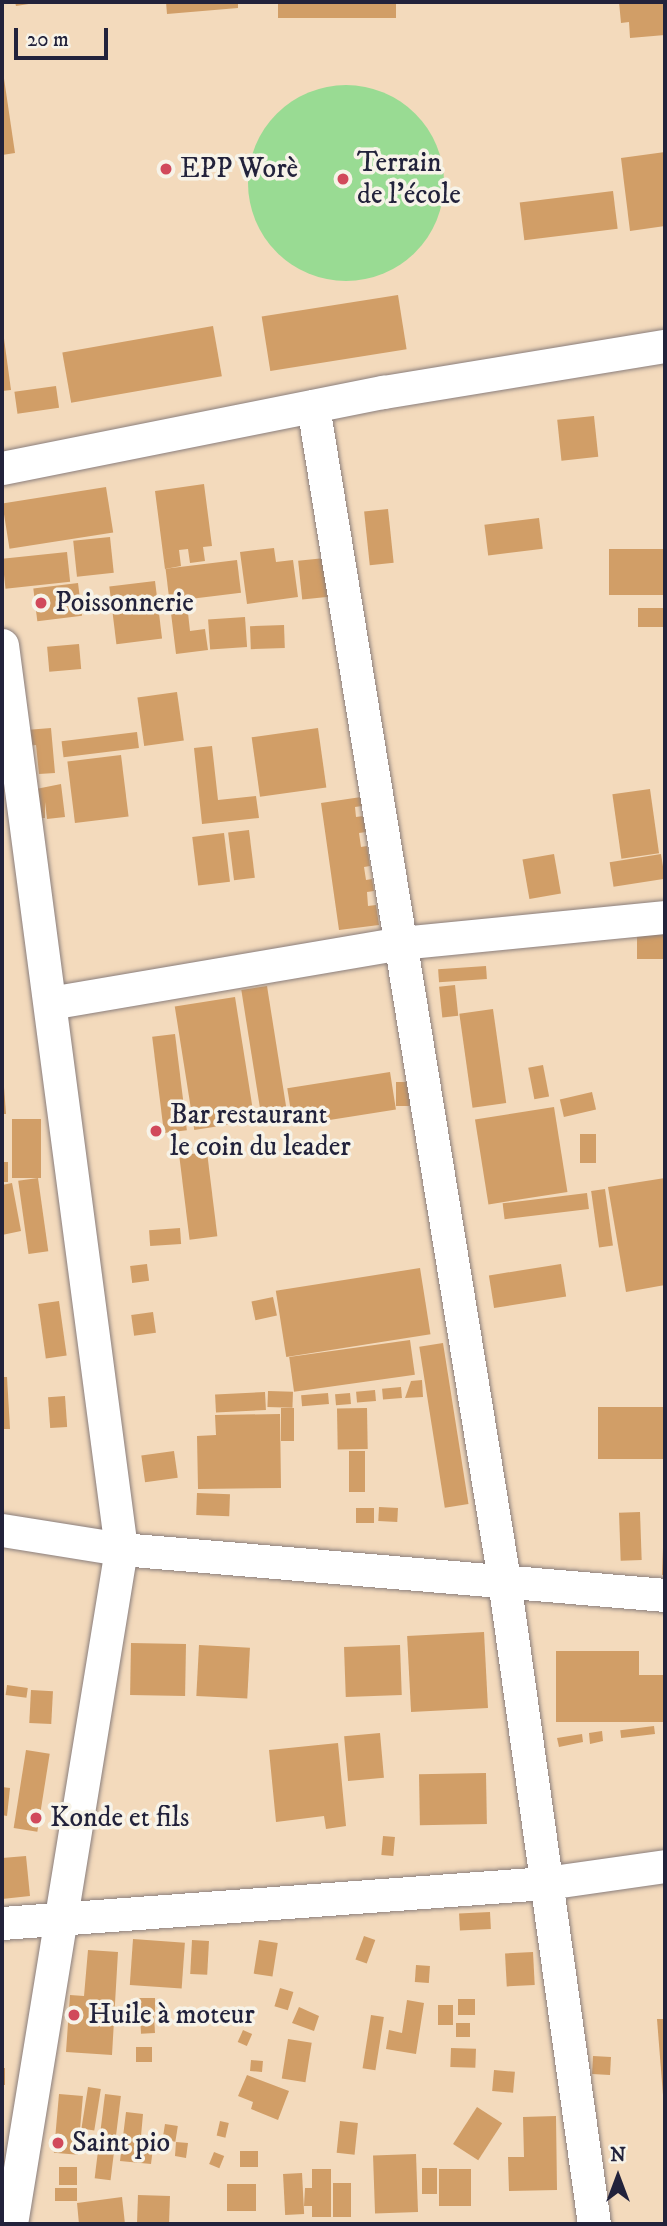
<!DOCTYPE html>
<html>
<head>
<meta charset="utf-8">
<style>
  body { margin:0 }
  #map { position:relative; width:667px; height:2226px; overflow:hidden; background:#f3dabc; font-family:"IM FELL DW Pica",serif }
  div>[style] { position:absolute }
  .green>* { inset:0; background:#99db93 }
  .round { border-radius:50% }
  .building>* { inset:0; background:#d19e67; transform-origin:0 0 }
  .roads { filter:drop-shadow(0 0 2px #8a7e7c) drop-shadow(0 0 2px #8a7e7c) }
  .street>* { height:33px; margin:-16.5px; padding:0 16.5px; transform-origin:16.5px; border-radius:16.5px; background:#fff }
  .dots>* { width:19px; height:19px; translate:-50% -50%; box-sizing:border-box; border:4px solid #f7f3e8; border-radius:50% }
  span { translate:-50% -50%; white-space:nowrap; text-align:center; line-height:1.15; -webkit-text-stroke:7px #f7f3e8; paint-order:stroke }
  .poi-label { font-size:28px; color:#22223b }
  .left { translate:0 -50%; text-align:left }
  .frame { position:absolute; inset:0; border:4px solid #22223b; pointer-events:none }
  .north { position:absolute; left:583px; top:2142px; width:70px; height:70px; -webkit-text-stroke:5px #f7f3e8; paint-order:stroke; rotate:0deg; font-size:19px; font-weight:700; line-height:28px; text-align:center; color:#22223b }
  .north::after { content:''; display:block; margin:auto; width:24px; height:32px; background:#22223b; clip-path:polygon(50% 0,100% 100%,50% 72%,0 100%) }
  .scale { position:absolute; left:14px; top:28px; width:94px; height:32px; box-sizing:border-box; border:4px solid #22223b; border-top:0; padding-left:9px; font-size:21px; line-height:24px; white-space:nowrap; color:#22223b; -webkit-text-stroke:5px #f7f3e8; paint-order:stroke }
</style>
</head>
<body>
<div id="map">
  <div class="green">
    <div class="round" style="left:248px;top:85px;width:196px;height:196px"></div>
  </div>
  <div class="building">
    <div style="clip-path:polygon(15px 2px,35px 2px,35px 3px,16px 6px)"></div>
    <div style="clip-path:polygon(166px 2px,238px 2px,238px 8px,167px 14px)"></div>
    <div style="left:278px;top:2px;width:118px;height:16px"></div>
    <div style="clip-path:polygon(619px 2px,665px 2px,665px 35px,630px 38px,629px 22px,621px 23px)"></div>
    <div style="clip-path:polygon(2px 65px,15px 153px,2px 155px)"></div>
    <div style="clip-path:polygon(665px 152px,665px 226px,630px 231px,621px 158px)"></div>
    <div style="left:613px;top:191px;width:38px;height:94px;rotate:83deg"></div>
    <div style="left:398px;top:295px;width:55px;height:138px;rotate:81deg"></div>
    <div style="clip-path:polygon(2px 324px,11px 390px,2px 391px)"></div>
    <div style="left:213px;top:326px;width:51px;height:153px;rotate:80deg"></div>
    <div style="left:56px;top:386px;width:22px;height:42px;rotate:82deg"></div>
    <div style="left:594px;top:416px;width:41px;height:37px;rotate:84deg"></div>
    <div style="clip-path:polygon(204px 484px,212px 546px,203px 547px,205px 561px,190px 563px,188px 549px,179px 550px,181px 566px,165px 569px,155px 491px)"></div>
    <div style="left:106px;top:487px;width:46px;height:105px;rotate:81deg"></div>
    <div style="left:388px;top:509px;width:54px;height:24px;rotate:84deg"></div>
    <div style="left:539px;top:518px;width:31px;height:55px;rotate:83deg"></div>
    <div style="left:110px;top:537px;width:36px;height:37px;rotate:84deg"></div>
    <div style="clip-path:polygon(274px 548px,276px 562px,293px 560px,298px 597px,247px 604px,240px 552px)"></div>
    <div style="left:665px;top:549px;width:46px;height:56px;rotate:90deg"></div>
    <div style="left:67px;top:552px;width:30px;height:65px;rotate:84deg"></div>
    <div style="left:325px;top:558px;width:39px;height:27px;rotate:84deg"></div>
    <div style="left:237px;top:560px;width:33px;height:72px;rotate:83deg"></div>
    <div style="left:155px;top:581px;width:58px;height:46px;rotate:83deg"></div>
    <div style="left:78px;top:583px;width:33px;height:45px;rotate:83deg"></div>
    <div style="clip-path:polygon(187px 604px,190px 631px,205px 629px,208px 650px,176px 654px,170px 605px)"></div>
    <div style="left:665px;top:608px;width:19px;height:27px;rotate:90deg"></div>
    <div style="left:245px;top:617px;width:30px;height:37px;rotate:86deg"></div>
    <div style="left:284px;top:625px;width:23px;height:34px;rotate:88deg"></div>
    <div style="left:79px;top:644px;width:25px;height:32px;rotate:85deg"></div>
    <div style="left:177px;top:692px;width:49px;height:40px;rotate:82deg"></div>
    <div style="clip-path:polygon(51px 728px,55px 773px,39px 774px,36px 745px,27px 746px,26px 730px)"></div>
    <div style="left:318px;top:728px;width:60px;height:67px;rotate:82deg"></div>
    <div style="left:137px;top:732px;width:16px;height:76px;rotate:83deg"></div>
    <div style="clip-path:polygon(212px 746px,218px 800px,256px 796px,259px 818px,202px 824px,194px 748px)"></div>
    <div style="left:121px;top:755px;width:62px;height:54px;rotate:83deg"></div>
    <div style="clip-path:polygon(61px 784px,65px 817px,47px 819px,45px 802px,45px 818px,39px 818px,36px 789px)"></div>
    <div style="left:650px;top:789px;width:65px;height:38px;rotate:82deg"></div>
    <div style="clip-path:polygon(361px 797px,362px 806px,355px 807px,356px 817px,363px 816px,366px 832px,359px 833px,361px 847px,367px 846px,370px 866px,364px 867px,366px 880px,372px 879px,374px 891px,367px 892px,368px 906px,376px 905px,379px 925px,339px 930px,321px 803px)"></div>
    <div style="left:249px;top:830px;width:48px;height:21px;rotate:83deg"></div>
    <div style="left:224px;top:833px;width:49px;height:32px;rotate:83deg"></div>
    <div style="left:554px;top:854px;width:40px;height:32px;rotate:80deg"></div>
    <div style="left:661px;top:854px;width:25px;height:52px;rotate:81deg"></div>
    <div style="left:665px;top:930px;width:29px;height:28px;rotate:90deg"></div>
    <div style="left:486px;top:966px;width:13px;height:48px;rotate:86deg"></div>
    <div style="left:455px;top:985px;width:31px;height:16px;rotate:84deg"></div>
    <div style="left:267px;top:986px;width:132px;height:26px;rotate:81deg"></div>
    <div style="left:235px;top:997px;width:125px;height:61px;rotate:81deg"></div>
    <div style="left:493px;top:1009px;width:95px;height:34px;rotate:82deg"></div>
    <div style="left:175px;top:1034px;width:97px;height:23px;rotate:83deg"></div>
    <div style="left:543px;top:1065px;width:32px;height:15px;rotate:79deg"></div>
    <div style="left:390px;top:1072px;width:38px;height:104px;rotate:81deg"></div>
    <div style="left:396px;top:1082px;width:15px;height:24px"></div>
    <div style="clip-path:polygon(2px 1087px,4px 1087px,6px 1114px,2px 1114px)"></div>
    <div style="left:592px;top:1092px;width:18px;height:33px;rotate:77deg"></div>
    <div style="left:554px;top:1107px;width:86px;height:80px;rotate:81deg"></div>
    <div style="left:12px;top:1119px;width:29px;height:59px"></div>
    <div style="left:580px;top:1134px;width:16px;height:29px"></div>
    <div style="left:207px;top:1152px;width:85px;height:28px;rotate:83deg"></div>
    <div style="left:2px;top:1162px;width:6px;height:20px"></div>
    <div style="left:38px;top:1178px;width:74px;height:20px;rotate:82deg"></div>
    <div style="clip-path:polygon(665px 1178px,665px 1285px,626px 1292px,608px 1187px)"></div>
    <div style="clip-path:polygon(12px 1183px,21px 1231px,2px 1235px,2px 1185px)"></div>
    <div style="left:605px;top:1189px;width:57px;height:14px;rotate:82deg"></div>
    <div style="left:587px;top:1193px;width:16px;height:85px;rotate:83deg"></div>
    <div style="left:180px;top:1228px;width:16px;height:31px;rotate:86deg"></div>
    <div style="left:147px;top:1264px;width:17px;height:17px;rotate:83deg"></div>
    <div style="left:561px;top:1264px;width:33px;height:73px;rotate:81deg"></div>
    <div style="left:420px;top:1268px;width:67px;height:146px;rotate:81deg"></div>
    <div style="left:273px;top:1297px;width:19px;height:22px;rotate:78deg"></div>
    <div style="left:59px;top:1301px;width:55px;height:21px;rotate:82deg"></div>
    <div style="left:153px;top:1312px;width:21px;height:22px;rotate:82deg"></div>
    <div style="left:410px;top:1340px;width:35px;height:122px;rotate:82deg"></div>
    <div style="left:443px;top:1343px;width:163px;height:24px;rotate:81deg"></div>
    <div style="clip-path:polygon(2px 1377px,7px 1377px,10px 1429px,2px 1429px)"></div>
    <div style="clip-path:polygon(422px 1380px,423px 1397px,405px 1398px,411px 1381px)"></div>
    <div style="left:401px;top:1387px;width:11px;height:19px;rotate:85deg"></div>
    <div style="left:375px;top:1390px;width:11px;height:19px;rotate:85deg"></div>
    <div style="left:268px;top:1391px;width:25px;height:16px;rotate:2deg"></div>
    <div style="left:265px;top:1392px;width:18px;height:50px;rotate:87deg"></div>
    <div style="left:328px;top:1393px;width:11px;height:27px;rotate:85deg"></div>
    <div style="left:350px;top:1393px;width:11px;height:15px;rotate:85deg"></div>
    <div style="left:65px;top:1396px;width:31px;height:17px;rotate:86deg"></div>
    <div style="left:665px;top:1407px;width:52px;height:67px;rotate:90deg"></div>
    <div style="left:281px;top:1408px;width:13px;height:33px"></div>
    <div style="left:367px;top:1408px;width:41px;height:30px;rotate:89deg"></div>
    <div style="clip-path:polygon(280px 1414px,281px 1488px,198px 1489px,197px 1436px,216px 1435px,215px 1415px)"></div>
    <div style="left:174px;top:1451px;width:27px;height:33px;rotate:82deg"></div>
    <div style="left:349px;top:1451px;width:16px;height:41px"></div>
    <div style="left:197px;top:1493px;width:33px;height:22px;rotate:2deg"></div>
    <div style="left:379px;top:1507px;width:19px;height:14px;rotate:3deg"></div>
    <div style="left:356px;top:1508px;width:18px;height:15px"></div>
    <div style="left:640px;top:1512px;width:48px;height:21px;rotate:88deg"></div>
    <div style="clip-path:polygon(663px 1548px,665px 1548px,665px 1575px,662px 1575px)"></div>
    <div style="left:484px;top:1632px;width:76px;height:77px;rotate:87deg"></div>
    <div style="left:131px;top:1643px;width:55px;height:52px;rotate:1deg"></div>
    <div style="left:199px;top:1645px;width:51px;height:51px;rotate:3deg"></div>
    <div style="left:400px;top:1645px;width:50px;height:56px;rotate:88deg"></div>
    <div style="left:556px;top:1651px;width:83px;height:25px"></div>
    <div style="left:665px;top:1675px;width:47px;height:109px;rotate:90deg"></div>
    <div style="left:7px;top:1685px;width:21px;height:10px;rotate:8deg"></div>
    <div style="left:31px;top:1690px;width:22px;height:33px;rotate:3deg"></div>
    <div style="left:654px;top:1726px;width:8px;height:34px;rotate:83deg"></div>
    <div style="clip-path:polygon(602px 1731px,603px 1741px,590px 1744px,589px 1733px)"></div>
    <div style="left:380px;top:1733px;width:45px;height:36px;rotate:85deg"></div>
    <div style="clip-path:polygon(582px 1734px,583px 1742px,559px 1747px,557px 1738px)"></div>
    <div style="clip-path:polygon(338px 1743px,346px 1826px,326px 1829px,324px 1816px,276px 1822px,269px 1750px)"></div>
    <div style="left:26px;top:1750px;width:24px;height:79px;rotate:9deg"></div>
    <div style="left:486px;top:1773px;width:51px;height:67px;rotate:89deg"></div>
    <div style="clip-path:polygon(2px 1787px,10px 1788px,7px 1816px,2px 1815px)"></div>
    <div style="left:383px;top:1836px;width:12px;height:19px;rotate:5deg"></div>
    <div style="clip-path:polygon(26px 1856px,30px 1896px,2px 1899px,2px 1858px)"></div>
    <div style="left:490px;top:1912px;width:17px;height:31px;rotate:87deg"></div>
    <div style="left:364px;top:1936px;width:12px;height:25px;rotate:20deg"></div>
    <div style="left:133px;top:1939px;width:52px;height:46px;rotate:4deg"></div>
    <div style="left:192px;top:1940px;width:17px;height:34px;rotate:3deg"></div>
    <div style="left:259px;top:1940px;width:19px;height:34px;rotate:9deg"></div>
    <div style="clip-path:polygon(88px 1950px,118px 1952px,112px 2055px,66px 2052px,70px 1995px,84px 1996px)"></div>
    <div style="left:533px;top:1952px;width:33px;height:28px;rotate:87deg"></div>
    <div style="left:416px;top:1965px;width:14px;height:17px;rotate:4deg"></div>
    <div style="left:280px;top:1988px;width:14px;height:19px;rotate:17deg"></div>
    <div style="left:138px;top:1998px;width:17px;height:14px"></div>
    <div style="left:458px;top:1999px;width:17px;height:16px"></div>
    <div style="clip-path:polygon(407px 2000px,424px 2003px,416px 2054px,386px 2049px,389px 2030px,402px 2033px)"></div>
    <div style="left:438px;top:2005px;width:15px;height:20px"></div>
    <div style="clip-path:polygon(299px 2007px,319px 2016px,314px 2031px,292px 2023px)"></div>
    <div style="left:154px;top:2014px;width:19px;height:14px;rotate:87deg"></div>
    <div style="left:371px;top:2015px;width:13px;height:54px;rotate:9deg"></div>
    <div style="clip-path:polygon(657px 2019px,665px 2019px,665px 2095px,663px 2095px)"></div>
    <div style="left:456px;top:2023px;width:14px;height:14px"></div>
    <div style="left:243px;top:2030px;width:10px;height:13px;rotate:24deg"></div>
    <div style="left:288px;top:2039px;width:24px;height:40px;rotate:9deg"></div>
    <div style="left:136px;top:2047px;width:16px;height:15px"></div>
    <div style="left:451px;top:2048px;width:25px;height:19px;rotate:2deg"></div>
    <div style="left:593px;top:2056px;width:18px;height:18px;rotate:3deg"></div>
    <div style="left:251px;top:2060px;width:12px;height:11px;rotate:5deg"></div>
    <div style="left:2px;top:2068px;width:3px;height:17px"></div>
    <div style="left:494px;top:2070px;width:21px;height:21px;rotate:5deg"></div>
    <div style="clip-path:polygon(247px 2075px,289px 2091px,278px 2120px,251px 2109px,253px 2102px,238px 2096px)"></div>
    <div style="left:88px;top:2087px;width:13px;height:42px;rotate:9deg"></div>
    <div style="left:59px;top:2094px;width:24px;height:59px;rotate:5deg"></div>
    <div style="left:105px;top:2094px;width:16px;height:85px;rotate:7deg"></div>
    <div style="left:477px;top:2107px;width:30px;height:44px;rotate:33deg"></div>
    <div style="clip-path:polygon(126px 2112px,143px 2114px,140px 2147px,153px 2148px,151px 2164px,120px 2161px)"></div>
    <div style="clip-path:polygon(556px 2116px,557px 2190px,509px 2191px,508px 2157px,524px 2157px,523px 2117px)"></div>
    <div style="left:220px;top:2121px;width:9px;height:15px;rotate:13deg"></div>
    <div style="left:340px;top:2121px;width:18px;height:32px;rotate:6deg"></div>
    <div style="left:165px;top:2124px;width:13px;height:16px;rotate:9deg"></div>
    <div style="clip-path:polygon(176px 2142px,188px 2143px,186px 2158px,175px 2156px)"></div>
    <div style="left:240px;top:2151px;width:18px;height:16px"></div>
    <div style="left:214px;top:2152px;width:11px;height:13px;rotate:22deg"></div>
    <div style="left:416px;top:2154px;width:58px;height:43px;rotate:88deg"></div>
    <div style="left:59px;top:2167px;width:18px;height:18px"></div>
    <div style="left:422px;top:2168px;width:15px;height:26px"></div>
    <div style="clip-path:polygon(312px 2169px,331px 2169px,331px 2217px,312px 2217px,312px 2206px,304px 2206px,305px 2188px,312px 2188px)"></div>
    <div style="left:439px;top:2169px;width:32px;height:37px"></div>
    <div style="left:302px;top:2173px;width:41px;height:19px;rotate:87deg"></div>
    <div style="left:333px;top:2183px;width:18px;height:34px"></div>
    <div style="left:227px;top:2184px;width:29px;height:27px"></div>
    <div style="left:55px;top:2188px;width:22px;height:13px"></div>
    <div style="left:138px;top:2195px;width:32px;height:29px;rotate:2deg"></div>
    <div style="clip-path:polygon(122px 2197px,125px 2224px,79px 2224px,77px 2203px)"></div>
  </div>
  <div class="roads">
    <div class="street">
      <div style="left:313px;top:406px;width:1189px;rotate:80.76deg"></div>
      <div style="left:504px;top:1580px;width:650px;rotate:82.04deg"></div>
      <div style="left:2px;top:468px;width:389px;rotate:-11.3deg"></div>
      <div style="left:383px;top:392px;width:286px;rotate:-9.3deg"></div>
      <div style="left:2px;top:645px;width:912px;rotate:82.5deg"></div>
      <div style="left:121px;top:1549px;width:684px;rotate:99.26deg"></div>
      <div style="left:50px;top:1003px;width:355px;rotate:-9.7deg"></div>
      <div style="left:400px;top:943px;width:266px;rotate:-5.6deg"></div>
      <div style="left:2px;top:1530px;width:121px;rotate:9.1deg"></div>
      <div style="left:121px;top:1549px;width:546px;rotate:4.83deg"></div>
      <div style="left:2px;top:1923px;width:545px;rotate:-4.21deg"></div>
      <div style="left:546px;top:1883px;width:120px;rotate:-8.1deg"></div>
    </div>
  </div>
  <div class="dots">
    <div style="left:166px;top:169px;background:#d1495b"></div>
    <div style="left:343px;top:179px;background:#d1495b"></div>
    <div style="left:41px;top:603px;background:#d1495b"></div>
    <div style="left:156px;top:1131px;background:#d1495b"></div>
    <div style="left:36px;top:1818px;background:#d1495b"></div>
    <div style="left:74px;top:2015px;background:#d1495b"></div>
    <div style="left:58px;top:2143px;background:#d1495b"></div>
  </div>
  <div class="poi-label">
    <span class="left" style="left:357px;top:179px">Terrain<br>de l'école</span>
    <span class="left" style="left:180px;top:169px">EPP Worè</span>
    <span class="left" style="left:55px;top:603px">Poissonnerie</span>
    <span class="left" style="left:170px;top:1131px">Bar restaurant<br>le coin du leader</span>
    <span class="left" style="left:50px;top:1818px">Konde et fils</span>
    <span class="left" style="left:88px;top:2015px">Huile à moteur</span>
    <span class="left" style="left:72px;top:2143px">Saint pio</span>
  </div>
  <div class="frame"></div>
  <div class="north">N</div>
  <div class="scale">20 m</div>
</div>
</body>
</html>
